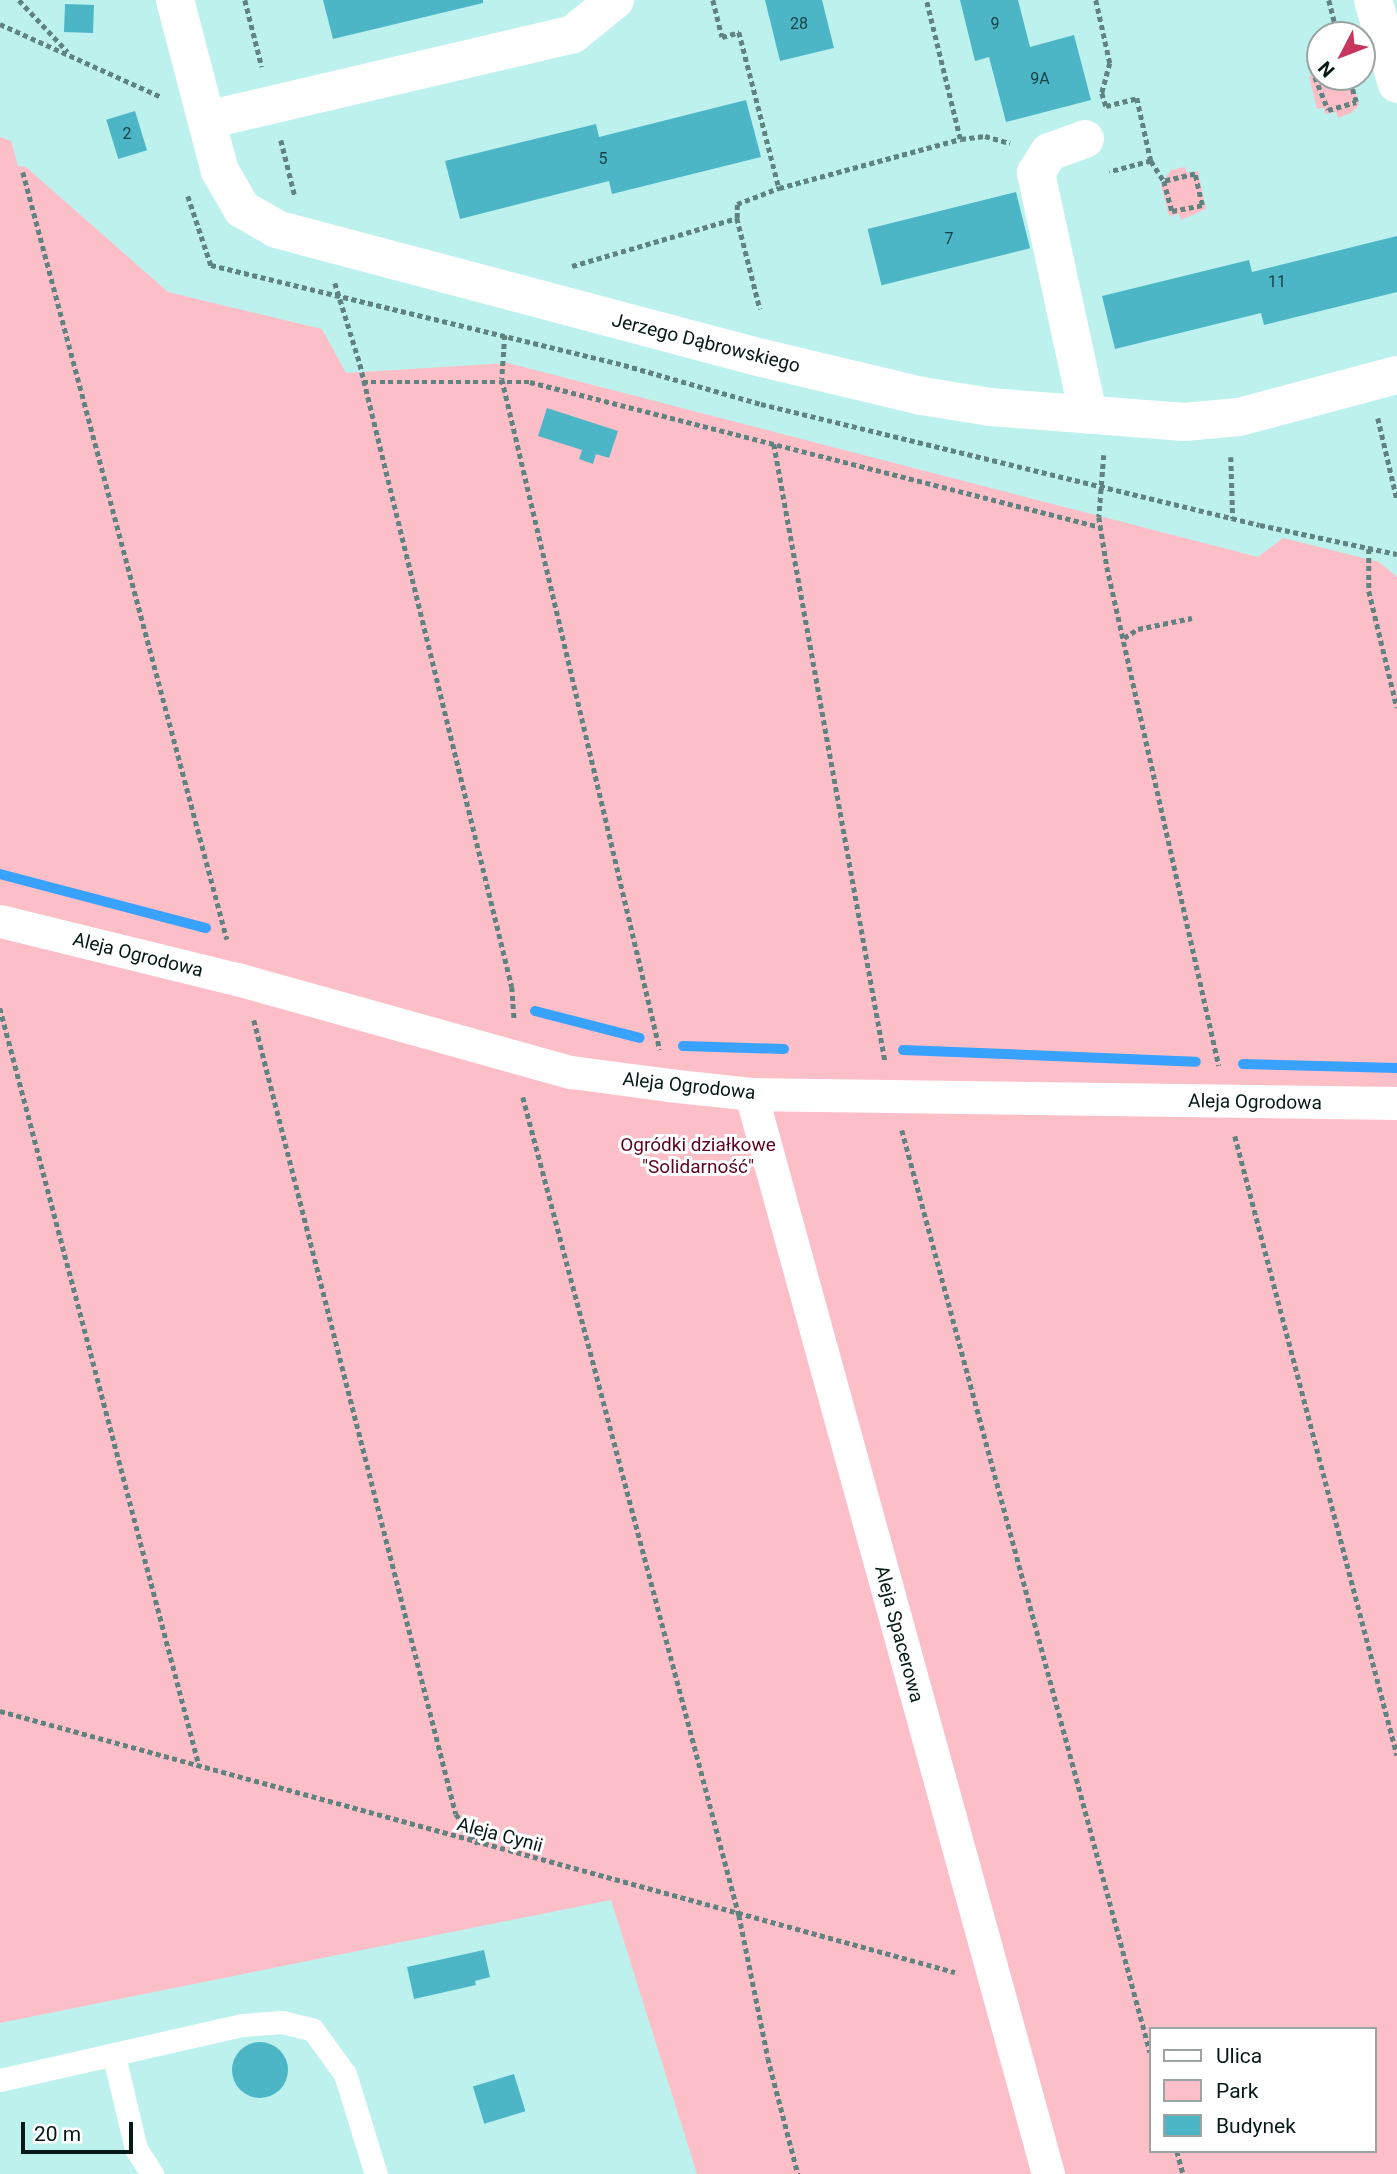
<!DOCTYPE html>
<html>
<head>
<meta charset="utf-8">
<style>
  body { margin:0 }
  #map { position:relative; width:1397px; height:2174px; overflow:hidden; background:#bdf1ed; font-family:Roboto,sans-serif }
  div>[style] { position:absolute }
  .green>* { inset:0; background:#fdbfc7 }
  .stream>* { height:10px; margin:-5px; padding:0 5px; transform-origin:5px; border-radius:5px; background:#39a1fe }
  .building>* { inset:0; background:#4cb6c7; transform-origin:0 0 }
  .round { border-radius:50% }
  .path>* { height:4.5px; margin-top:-2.25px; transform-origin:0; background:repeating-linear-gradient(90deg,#608381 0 5px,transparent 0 8.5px) }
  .service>* { height:23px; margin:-11.5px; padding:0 11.5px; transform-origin:11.5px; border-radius:11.5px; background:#fff }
  .pedestrian>* { height:33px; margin:-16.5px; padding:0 16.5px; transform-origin:16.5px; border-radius:16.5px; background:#fff }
  .minor>* { height:38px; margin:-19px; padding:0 19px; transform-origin:19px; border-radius:19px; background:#fff }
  span { translate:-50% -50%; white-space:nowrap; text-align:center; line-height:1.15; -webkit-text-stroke:6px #fff; paint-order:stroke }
  .number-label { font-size:16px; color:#174044 }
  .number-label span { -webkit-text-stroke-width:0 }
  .street-label { font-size:19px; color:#051918 }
  .park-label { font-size:19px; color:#5b0422 }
  .legend { position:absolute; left:1149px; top:2027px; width:228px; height:126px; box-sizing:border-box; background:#fff; border:2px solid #9ba3a3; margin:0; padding:9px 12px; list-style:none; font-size:21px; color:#051918 }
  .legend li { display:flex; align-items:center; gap:14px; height:35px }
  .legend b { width:35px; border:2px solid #9ba3a3 }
  .north { position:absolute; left:1306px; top:21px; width:70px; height:70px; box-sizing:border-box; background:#fff; border:2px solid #9ba3a3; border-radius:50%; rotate:228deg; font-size:19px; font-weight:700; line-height:28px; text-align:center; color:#051918 }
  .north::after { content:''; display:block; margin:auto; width:24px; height:32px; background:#c6365d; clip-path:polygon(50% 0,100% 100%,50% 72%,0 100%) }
  .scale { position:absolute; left:21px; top:2122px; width:112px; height:32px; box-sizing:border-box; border:4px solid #051918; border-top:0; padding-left:9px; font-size:21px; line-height:24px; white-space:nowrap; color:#051918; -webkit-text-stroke:5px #fff; paint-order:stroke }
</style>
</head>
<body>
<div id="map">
  <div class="green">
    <div style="clip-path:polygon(1320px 73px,1320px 77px,1352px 77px,1359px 105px,1351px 113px,1338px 118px,1336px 112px,1325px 114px,1324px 108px,1317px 109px,1309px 76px)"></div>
    <div style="clip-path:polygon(evenodd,0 137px,11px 141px,18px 166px,26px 167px,168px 292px,322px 329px,346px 373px,508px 363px,1258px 557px,1283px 538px,1379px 562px,1397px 577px,1397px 2174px,697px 2174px,611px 1900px,0 2023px,0 137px,1150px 2029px,1374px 2029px,1374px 2151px,1150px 2151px,1150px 2029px)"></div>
    <div style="clip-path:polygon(1185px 167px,1187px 173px,1198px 171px,1206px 209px,1181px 220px,1179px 214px,1169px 216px,1161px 185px,1171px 170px)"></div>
  </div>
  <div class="stream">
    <div style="left:0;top:874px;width:213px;rotate:14.7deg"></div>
    <div style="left:535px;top:1011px;width:108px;rotate:14.4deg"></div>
    <div style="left:683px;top:1046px;width:101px;rotate:1.7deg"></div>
    <div style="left:903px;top:1050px;width:293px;rotate:2.3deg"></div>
    <div style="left:1243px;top:1064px;width:154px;rotate:1.5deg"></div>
  </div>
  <div class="building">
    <div style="clip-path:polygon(323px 0,483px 0,483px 3px,333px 39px)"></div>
    <div style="clip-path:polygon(765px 0,822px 0,834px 48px,780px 61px)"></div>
    <div style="clip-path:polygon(960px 0,1018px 0,1030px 47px,1074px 35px,1091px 100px,1006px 122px,989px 57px,975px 61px)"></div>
    <div style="left:65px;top:4px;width:29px;height:28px;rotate:2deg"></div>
    <div style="clip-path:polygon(746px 100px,761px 157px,612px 194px,609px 181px,460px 219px,445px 161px,596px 124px,599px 137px)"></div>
    <div style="left:135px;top:111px;width:41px;height:30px;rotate:73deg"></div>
    <div style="left:1016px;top:192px;width:58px;height:153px;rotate:76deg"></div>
    <div style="clip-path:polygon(1397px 236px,1397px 292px,1264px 325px,1261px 313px,1115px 349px,1102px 296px,1249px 260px,1252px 272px)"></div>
    <div style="clip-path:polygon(547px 408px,618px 431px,609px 458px,596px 454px,593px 464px,579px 459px,582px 450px,538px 436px)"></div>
    <div style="clip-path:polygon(484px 1950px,490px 1977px,475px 1981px,476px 1985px,414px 1999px,407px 1967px)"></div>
    <div class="round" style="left:232px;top:2042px;width:56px;height:56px"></div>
    <div style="left:514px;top:2074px;width:39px;height:43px;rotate:73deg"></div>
  </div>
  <div class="path">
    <div style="left:19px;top:0;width:71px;rotate:46.7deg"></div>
    <div style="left:245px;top:0;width:69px;rotate:75.8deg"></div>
    <div style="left:713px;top:0;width:38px;rotate:76deg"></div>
    <div style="left:722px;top:37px;width:18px;rotate:-16deg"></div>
    <div style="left:739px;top:32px;width:161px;rotate:75.6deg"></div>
    <div style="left:1096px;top:0;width:65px;rotate:77.5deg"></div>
    <div style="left:1110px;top:63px;width:31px;rotate:105deg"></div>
    <div style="left:1102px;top:93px;width:14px;rotate:73deg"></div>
    <div style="left:1329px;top:0;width:36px;rotate:76deg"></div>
    <div style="left:0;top:24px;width:178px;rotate:24.3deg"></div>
    <div style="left:1320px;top:75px;width:5px;rotate:158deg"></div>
    <div style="left:1315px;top:77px;width:35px;rotate:68deg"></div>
    <div style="left:1328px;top:110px;width:29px;rotate:-16deg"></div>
    <div style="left:1356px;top:102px;width:26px;rotate:-106deg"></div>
    <div style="left:1106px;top:106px;width:32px;rotate:-14deg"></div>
    <div style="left:1137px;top:98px;width:65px;rotate:77.5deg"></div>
    <div style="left:1151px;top:161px;width:43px;rotate:165.3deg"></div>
    <div style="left:961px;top:139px;width:24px;rotate:-7deg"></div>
    <div style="left:985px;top:136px;width:26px;rotate:16deg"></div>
    <div style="left:281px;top:140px;width:58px;rotate:76deg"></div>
    <div style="left:1151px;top:161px;width:24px;rotate:57deg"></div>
    <div style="left:1164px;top:181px;width:31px;rotate:75deg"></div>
    <div style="left:1172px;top:211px;width:31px;rotate:-11deg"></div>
    <div style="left:1202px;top:205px;width:32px;rotate:-103deg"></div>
    <div style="left:1195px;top:174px;width:32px;rotate:167deg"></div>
    <div style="left:23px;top:172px;width:794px;rotate:75.11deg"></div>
    <div style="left:188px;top:196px;width:73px;rotate:71.6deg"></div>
    <div style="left:211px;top:265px;width:425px;rotate:13.6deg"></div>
    <div style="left:624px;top:365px;width:142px;rotate:15.9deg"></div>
    <div style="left:761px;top:404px;width:513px;rotate:13.63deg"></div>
    <div style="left:1260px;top:525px;width:140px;rotate:12deg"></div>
    <div style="left:737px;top:218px;width:94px;rotate:75.8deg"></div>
    <div style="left:572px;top:266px;width:172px;rotate:-16.2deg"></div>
    <div style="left:737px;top:218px;width:14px;rotate:-90deg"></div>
    <div style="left:737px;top:204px;width:45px;rotate:-20.9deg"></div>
    <div style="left:779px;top:188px;width:188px;rotate:-15.1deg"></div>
    <div style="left:960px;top:139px;width:143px;rotate:-103.7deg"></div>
    <div style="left:335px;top:283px;width:85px;rotate:72.8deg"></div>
    <div style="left:360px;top:364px;width:641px;rotate:76.29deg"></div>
    <div style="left:512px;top:987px;width:32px;rotate:86deg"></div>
    <div style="left:505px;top:335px;width:44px;rotate:93.9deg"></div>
    <div style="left:502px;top:379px;width:689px;rotate:76.75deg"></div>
    <div style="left:363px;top:382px;width:167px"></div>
    <div style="left:530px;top:382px;width:588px;rotate:14.27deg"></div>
    <div style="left:1378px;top:418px;width:83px;rotate:76.8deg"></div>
    <div style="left:774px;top:444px;width:626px;rotate:79.79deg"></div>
    <div style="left:1104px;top:455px;width:62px;rotate:94.6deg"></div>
    <div style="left:1099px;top:517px;width:51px;rotate:80.9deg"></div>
    <div style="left:1107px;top:567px;width:511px;rotate:77.35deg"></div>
    <div style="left:1231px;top:457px;width:62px;rotate:88.2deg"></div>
    <div style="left:1369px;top:549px;width:42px;rotate:90deg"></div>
    <div style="left:1369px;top:591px;width:120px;rotate:76.5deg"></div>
    <div style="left:1124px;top:638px;width:17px;rotate:-33deg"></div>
    <div style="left:1138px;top:629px;width:55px;rotate:-11.5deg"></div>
    <div style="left:0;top:1008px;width:783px;rotate:75.27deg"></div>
    <div style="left:254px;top:1020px;width:819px;rotate:75.73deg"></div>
    <div style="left:456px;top:1814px;width:37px;rotate:54deg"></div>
    <div style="left:523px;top:1097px;width:846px;rotate:75.21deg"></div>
    <div style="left:739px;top:1915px;width:146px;rotate:78.5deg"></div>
    <div style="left:768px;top:2058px;width:120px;rotate:75.5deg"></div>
    <div style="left:902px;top:1130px;width:955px;rotate:74.94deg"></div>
    <div style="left:1235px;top:1136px;width:640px;rotate:75.33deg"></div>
    <div style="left:0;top:1711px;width:990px;rotate:15.29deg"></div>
    <div style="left:1177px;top:2151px;width:24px;rotate:75deg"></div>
  </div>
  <div class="service">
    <div style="left:114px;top:2056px;width:96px;rotate:76.7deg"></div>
    <div style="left:136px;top:2149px;width:30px;rotate:57deg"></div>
    <div style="left:0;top:2080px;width:248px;rotate:-12.8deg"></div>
    <div style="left:242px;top:2025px;width:40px;rotate:-4.3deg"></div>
    <div style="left:282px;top:2022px;width:32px;rotate:14deg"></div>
    <div style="left:313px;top:2030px;width:54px;rotate:54deg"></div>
    <div style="left:345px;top:2074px;width:105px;rotate:72.8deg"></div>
  </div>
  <div class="pedestrian">
    <div style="left:0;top:921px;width:244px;rotate:13.8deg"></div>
    <div style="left:237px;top:979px;width:347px;rotate:15.6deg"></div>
    <div style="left:571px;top:1072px;width:98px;rotate:7.6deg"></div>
    <div style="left:668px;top:1085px;width:83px;rotate:6.2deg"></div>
    <div style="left:751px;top:1094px;width:646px;rotate:0.8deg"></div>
    <div style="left:751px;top:1094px;width:1120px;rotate:74.62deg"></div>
  </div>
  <div class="minor">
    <div style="left:175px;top:0;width:177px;rotate:75.3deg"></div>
    <div style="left:220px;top:171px;width:44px;rotate:59.9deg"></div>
    <div style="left:242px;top:209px;width:39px;rotate:30deg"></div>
    <div style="left:276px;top:229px;width:503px;rotate:14.87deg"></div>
    <div style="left:762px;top:358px;width:164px;rotate:13.4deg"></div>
    <div style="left:922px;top:396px;width:69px;rotate:9.2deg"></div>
    <div style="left:990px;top:407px;width:195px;rotate:4.4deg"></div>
    <div style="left:1184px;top:422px;width:55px;rotate:-5.2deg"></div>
    <div style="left:1239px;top:417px;width:163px;rotate:-14.9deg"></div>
    <div style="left:1373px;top:0;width:87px;rotate:74.1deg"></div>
    <div style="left:207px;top:120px;width:376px;rotate:-13.2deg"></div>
    <div style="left:573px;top:34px;width:54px;rotate:-39deg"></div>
    <div style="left:1085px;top:139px;width:38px;rotate:160deg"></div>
    <div style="left:1049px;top:152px;width:25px;rotate:122deg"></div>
    <div style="left:1036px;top:173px;width:247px;rotate:77.8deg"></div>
  </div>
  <div class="number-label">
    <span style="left:799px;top:24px">28</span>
    <span style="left:995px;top:24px">9</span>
    <span style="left:1040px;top:79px">9A</span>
    <span style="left:127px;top:134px">2</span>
    <span style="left:603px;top:159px">5</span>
    <span style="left:949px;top:239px">7</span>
    <span style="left:1277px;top:282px">11</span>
  </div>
  <div class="street-label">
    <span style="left:706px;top:343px;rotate:14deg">Jerzego Dąbrowskiego</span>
    <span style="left:138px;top:955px;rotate:14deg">Aleja Ogrodowa</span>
    <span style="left:689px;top:1086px;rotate:6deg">Aleja Ogrodowa</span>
    <span style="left:1255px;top:1102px;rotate:1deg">Aleja Ogrodowa</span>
    <span style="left:899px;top:1634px;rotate:75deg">Aleja Spacerowa</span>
    <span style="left:500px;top:1835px;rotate:15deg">Aleja Cynii</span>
  </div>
  <div class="park-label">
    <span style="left:698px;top:1156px">Ogródki działkowe<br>"Solidarność"</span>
  </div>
  <ul class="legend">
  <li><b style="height:9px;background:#fff"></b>Ulica</li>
  <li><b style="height:19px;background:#fdbfc7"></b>Park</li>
  <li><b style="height:19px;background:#4cb6c7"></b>Budynek</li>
  </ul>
  <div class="north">N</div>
  <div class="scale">20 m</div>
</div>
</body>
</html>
